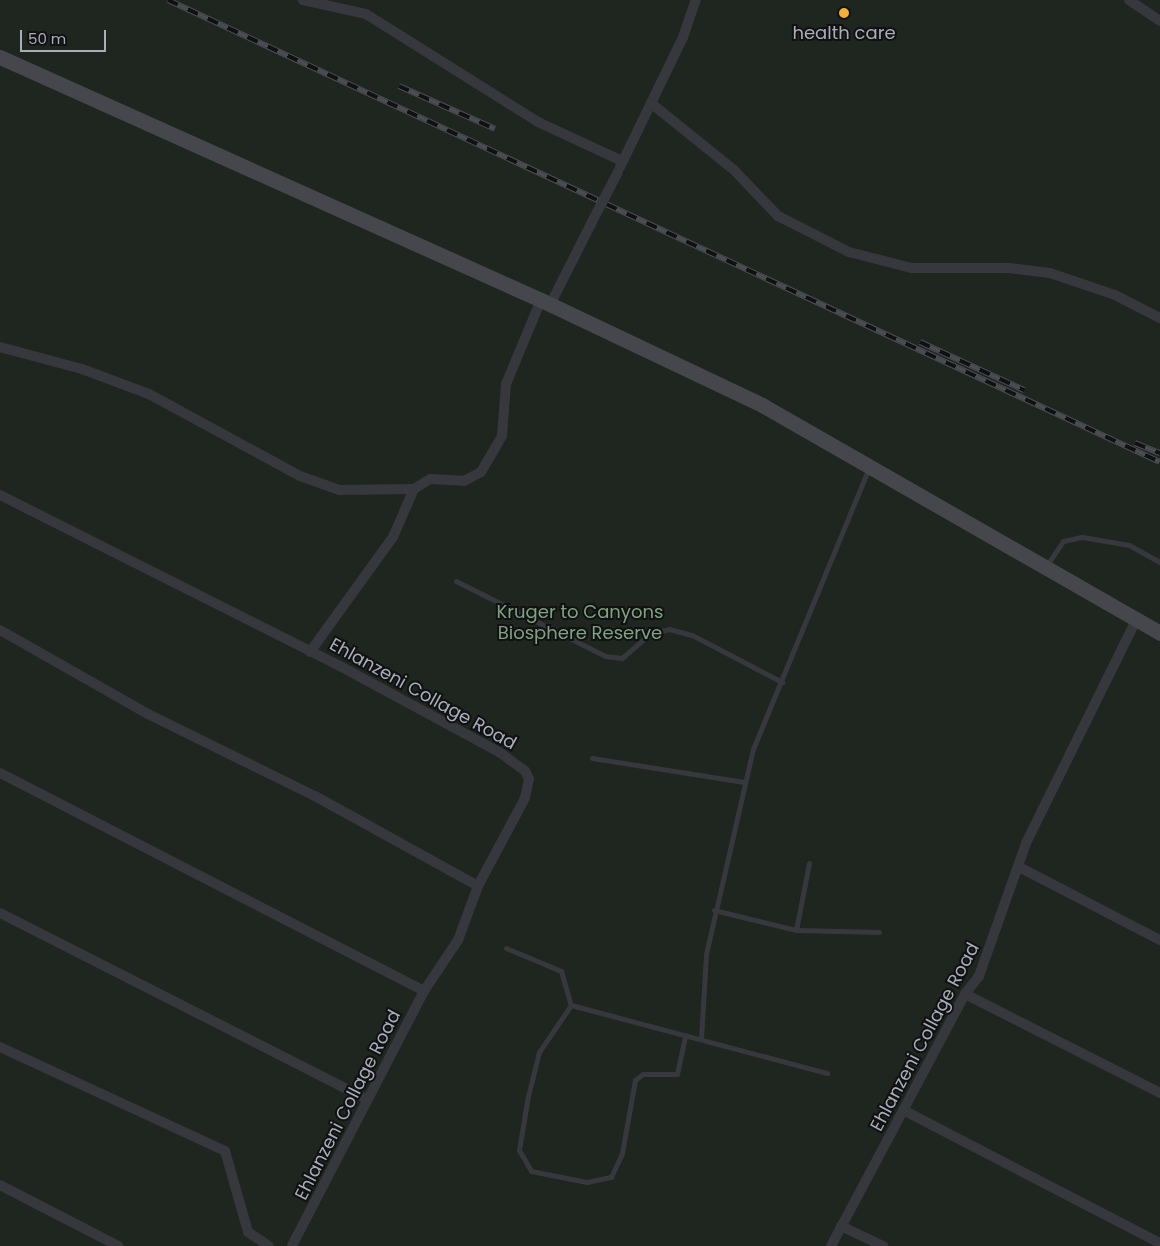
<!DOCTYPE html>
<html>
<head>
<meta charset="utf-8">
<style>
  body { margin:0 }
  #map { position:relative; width:1160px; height:1246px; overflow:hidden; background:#161618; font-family:Poppins,sans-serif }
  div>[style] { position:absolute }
  .green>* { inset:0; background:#1e261f; transform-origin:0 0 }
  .lane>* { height:5px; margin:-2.5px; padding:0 2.5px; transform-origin:2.5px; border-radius:2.5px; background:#37383d }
  .street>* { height:10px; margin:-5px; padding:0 5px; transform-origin:5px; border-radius:5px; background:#37383d }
  .secondary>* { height:15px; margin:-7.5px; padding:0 7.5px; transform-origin:7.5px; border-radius:7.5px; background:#45474d }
  .rail>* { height:5.5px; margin-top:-2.75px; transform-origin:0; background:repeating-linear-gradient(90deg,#111113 0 11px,#4a4c52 0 22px); box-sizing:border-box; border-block:1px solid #4a4c52 }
  .street-bridge>* { height:10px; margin:-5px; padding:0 5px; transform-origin:5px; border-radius:5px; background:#37383d }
  .dots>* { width:14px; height:14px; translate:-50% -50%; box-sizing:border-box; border:2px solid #111113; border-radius:50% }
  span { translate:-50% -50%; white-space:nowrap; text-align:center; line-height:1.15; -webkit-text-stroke:4px #111113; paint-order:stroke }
  .poi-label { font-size:18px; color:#a8adb8 }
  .park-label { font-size:18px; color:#7fa381 }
  .street-label { font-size:18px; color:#a8adb8 }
  .scale { position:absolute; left:20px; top:30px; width:86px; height:22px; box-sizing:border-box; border:2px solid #a8adb8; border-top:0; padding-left:6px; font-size:15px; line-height:18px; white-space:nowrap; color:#a8adb8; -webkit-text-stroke:4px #111113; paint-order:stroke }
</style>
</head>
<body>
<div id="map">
  <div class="green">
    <div style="left:0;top:0;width:1160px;height:1246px"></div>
  </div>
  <div class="lane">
    <div style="left:1047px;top:565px;width:29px;rotate:-56deg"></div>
    <div style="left:1063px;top:541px;width:19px;rotate:-12deg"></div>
    <div style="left:1082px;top:537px;width:48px;rotate:9.7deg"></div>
    <div style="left:1129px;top:545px;width:35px;rotate:29deg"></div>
    <div style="left:456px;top:581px;width:167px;rotate:26.7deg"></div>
    <div style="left:605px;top:656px;width:17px;rotate:7deg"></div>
    <div style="left:622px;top:658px;width:37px;rotate:-41deg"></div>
    <div style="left:650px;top:634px;width:20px;rotate:-15deg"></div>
    <div style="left:669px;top:629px;width:24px;rotate:15deg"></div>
    <div style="left:692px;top:635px;width:102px;rotate:27.6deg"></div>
    <div style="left:592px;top:758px;width:154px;rotate:9deg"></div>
    <div style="left:714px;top:910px;width:84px;rotate:13.7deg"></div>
    <div style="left:796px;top:930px;width:83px;rotate:1.4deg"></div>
    <div style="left:796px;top:930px;width:68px;rotate:-79deg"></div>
    <div style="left:506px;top:948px;width:60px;rotate:22.7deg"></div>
    <div style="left:561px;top:971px;width:35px;rotate:74deg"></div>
    <div style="left:571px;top:1005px;width:57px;rotate:124.2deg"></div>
    <div style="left:539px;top:1052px;width:45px;rotate:104deg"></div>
    <div style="left:528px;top:1096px;width:55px;rotate:99.5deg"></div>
    <div style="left:519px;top:1150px;width:24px;rotate:60deg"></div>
    <div style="left:531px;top:1171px;width:57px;rotate:11.1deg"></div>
    <div style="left:587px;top:1182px;width:25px;rotate:-12deg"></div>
    <div style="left:611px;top:1177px;width:26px;rotate:-65deg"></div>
    <div style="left:622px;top:1153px;width:74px;rotate:-79.9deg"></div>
    <div style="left:635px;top:1080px;width:10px;rotate:-37deg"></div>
    <div style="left:643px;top:1074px;width:34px"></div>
    <div style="left:677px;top:1074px;width:40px;rotate:-78deg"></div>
    <div style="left:571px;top:1005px;width:265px;rotate:14.9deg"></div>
    <div style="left:701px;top:1039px;width:85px;rotate:-86.6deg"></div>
    <div style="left:706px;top:954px;width:210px;rotate:-77.1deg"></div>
    <div style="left:753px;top:749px;width:304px;rotate:-67.6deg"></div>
  </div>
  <div class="street">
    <div style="left:303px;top:0;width:65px;rotate:12.5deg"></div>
    <div style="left:366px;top:14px;width:203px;rotate:32.1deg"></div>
    <div style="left:538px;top:122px;width:93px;rotate:24.9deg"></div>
    <div style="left:1129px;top:0;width:37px;rotate:34deg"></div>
    <div style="left:652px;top:104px;width:105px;rotate:38.8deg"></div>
    <div style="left:734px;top:170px;width:64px;rotate:46.3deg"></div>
    <div style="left:778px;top:216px;width:80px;rotate:26.9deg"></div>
    <div style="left:849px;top:252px;width:65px;rotate:14.3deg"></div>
    <div style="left:912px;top:268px;width:97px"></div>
    <div style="left:1009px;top:268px;width:41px;rotate:7deg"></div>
    <div style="left:1050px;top:273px;width:69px;rotate:18.7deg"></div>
    <div style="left:1115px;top:295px;width:51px;rotate:27.1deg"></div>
    <div style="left:620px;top:167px;width:144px;rotate:-64.1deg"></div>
    <div style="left:683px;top:37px;width:39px;rotate:-71deg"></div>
    <div style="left:550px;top:305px;width:102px;rotate:-63.2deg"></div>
    <div style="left:0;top:347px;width:85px;rotate:15deg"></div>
    <div style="left:82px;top:369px;width:72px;rotate:20.5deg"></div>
    <div style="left:149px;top:394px;width:172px;rotate:28.5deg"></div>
    <div style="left:300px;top:476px;width:41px;rotate:19.7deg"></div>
    <div style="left:339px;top:490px;width:75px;rotate:-0.8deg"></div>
    <div style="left:0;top:495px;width:381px;rotate:26.7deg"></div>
    <div style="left:340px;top:666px;width:181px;rotate:28.4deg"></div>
    <div style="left:499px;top:752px;width:32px;rotate:36deg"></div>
    <div style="left:525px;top:771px;width:9px;rotate:63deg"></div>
    <div style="left:529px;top:779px;width:19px;rotate:102deg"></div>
    <div style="left:525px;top:798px;width:100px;rotate:118.1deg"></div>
    <div style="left:478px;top:886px;width:58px;rotate:110.3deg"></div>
    <div style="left:458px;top:940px;width:61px;rotate:123.7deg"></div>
    <div style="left:424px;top:991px;width:287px;rotate:117.4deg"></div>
    <div style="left:0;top:630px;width:170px;rotate:29.6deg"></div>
    <div style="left:148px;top:714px;width:186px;rotate:26.2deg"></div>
    <div style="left:315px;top:796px;width:186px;rotate:28.9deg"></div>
    <div style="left:310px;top:652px;width:142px;rotate:-54.2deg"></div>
    <div style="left:393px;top:537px;width:52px;rotate:-66.4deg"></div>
    <div style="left:414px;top:489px;width:19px;rotate:-32deg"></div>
    <div style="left:430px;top:479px;width:34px;rotate:3deg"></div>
    <div style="left:464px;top:481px;width:19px;rotate:-28deg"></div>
    <div style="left:481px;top:472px;width:42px;rotate:-59.7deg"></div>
    <div style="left:502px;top:436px;width:52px;rotate:-85.6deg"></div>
    <div style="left:506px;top:384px;width:91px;rotate:-67.4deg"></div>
    <div style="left:0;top:773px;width:477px;rotate:27.2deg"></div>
    <div style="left:1019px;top:867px;width:159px;rotate:27.4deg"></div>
    <div style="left:0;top:913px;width:411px;rotate:26.9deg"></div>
    <div style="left:965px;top:994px;width:219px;rotate:26.9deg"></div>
    <div style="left:0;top:1047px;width:248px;rotate:24.8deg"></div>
    <div style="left:225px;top:1151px;width:84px;rotate:74.1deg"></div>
    <div style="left:248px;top:1232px;width:25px;rotate:34deg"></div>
    <div style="left:905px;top:1111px;width:287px;rotate:27.4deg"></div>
    <div style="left:0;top:1185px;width:133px;rotate:27.3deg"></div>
    <div style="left:841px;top:1226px;width:47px;rotate:25.5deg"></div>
    <div style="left:831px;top:1246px;width:285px;rotate:-62deg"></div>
    <div style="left:965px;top:994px;width:23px;rotate:-52deg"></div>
    <div style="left:979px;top:976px;width:141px;rotate:-70.5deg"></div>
    <div style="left:1026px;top:843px;width:249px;rotate:-63.7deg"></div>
  </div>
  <div class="secondary">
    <div style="left:0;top:57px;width:593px;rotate:24.19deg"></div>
    <div style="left:541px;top:300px;width:245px;rotate:25.4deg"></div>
    <div style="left:762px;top:405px;width:459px;rotate:29.8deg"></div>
  </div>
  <div class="rail">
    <div style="left:168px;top:0;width:1094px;rotate:24.97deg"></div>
    <div style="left:399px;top:86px;width:105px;rotate:24.1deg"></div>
    <div style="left:920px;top:342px;width:115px;rotate:24.8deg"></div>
    <div style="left:1135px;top:443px;width:27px;rotate:22deg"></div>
  </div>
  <div class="street-bridge">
    <div style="left:596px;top:214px;width:47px;rotate:-62.4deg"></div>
  </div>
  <div class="dots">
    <div style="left:844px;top:13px;background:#f2b134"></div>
  </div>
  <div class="poi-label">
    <span style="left:844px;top:33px">health care</span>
  </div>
  <div class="park-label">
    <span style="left:580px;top:623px">Kruger to Canyons<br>Biosphere Reserve</span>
  </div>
  <div class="street-label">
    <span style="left:423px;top:694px;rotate:29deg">Ehlanzeni Collage Road</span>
    <span style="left:925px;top:1037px;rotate:-62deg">Ehlanzeni Collage Road</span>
    <span style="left:348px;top:1105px;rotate:-63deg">Ehlanzeni Collage Road</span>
  </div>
  <div class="scale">50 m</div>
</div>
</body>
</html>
